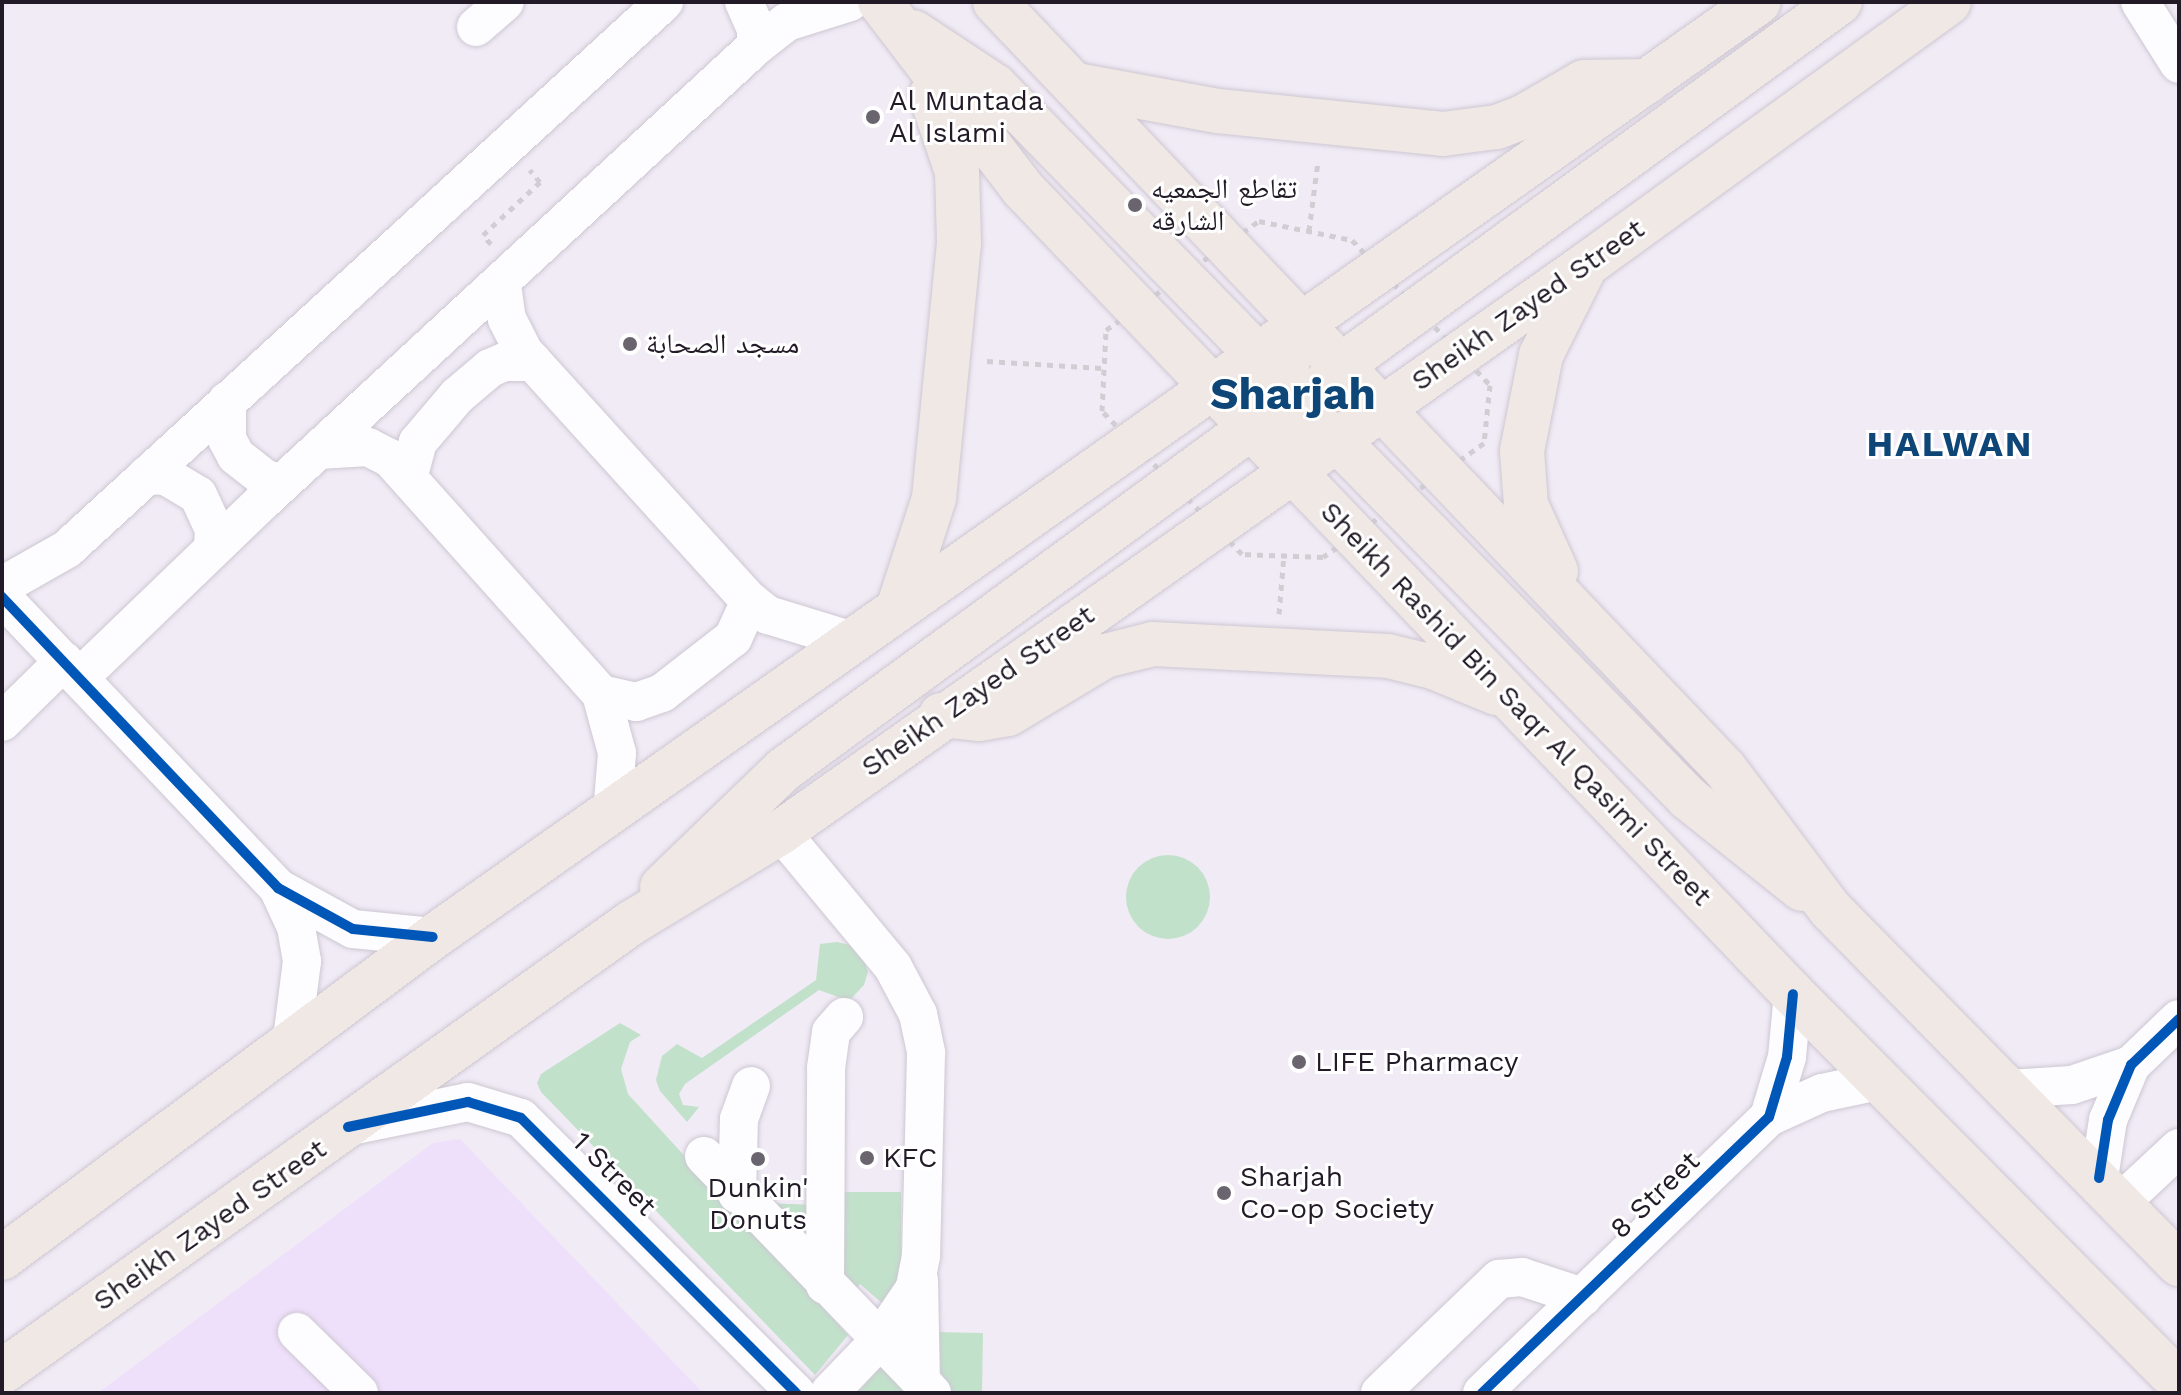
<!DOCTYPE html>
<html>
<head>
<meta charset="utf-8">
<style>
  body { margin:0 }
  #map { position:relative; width:2181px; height:1395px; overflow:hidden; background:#f1ebf6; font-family:"Work Sans","Noto Naskh Arabic",sans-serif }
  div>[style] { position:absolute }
  .built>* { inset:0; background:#eedffa }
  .green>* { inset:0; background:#c2e1cb }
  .round { border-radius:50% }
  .path>* { height:5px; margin-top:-2.5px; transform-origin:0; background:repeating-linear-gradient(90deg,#d1ced3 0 6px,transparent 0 12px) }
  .roads { filter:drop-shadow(0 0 2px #cdc7d2) drop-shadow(0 0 2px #cdc7d2) }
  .minor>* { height:38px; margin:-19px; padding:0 19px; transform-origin:19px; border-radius:19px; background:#fdfcfe }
  .major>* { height:44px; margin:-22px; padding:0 22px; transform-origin:22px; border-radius:22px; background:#efe8e4 }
  .cycleway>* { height:10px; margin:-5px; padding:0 5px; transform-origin:5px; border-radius:5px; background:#0057b8 }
  .dots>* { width:22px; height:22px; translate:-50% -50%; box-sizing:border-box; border:4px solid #fff; border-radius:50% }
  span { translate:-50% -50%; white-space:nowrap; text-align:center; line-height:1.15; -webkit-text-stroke:6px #fff; paint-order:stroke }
  .poi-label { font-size:28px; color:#221b27 }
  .left { translate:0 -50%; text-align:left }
  .street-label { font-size:28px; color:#221b27 }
  .district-label { font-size:36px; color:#0d4677; font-weight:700; letter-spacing:2px }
  .town-label { font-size:44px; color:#0d4677; font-weight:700 }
  .frame { position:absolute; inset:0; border:4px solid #221b27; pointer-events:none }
</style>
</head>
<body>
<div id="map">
  <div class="built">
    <div style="clip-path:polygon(460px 1139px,703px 1393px,98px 1393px,433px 1143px)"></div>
  </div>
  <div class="green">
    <div class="round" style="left:1126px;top:855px;width:84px;height:84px"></div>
    <div style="clip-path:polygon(837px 942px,854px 946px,863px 956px,868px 972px,864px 985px,849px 1001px,819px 990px,685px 1084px,679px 1094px,683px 1105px,699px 1107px,687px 1122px,660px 1091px,656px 1080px,662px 1056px,677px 1044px,702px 1058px,816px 980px,820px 944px)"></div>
    <div style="clip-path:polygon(620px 1023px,641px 1035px,630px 1042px,621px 1069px,628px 1094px,848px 1335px,815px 1375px,541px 1092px,537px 1083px,541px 1074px)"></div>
    <div style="clip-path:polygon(833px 1192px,901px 1192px,901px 1276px,890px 1310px,860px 1284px,849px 1297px,843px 1290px)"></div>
    <div style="clip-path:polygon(761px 1203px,818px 1205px,816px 1252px)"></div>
    <div style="clip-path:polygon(937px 1332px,983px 1333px,982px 1393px,951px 1393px,938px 1367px)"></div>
    <div style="clip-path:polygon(886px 1360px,918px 1393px,857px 1393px)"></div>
  </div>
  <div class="path">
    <div style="left:1259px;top:221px;width:95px;rotate:11.5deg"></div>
    <div style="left:1352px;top:240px;width:200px;rotate:46.4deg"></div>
    <div style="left:1490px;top:385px;width:58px;rotate:95.9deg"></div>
    <div style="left:1484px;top:443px;width:197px;rotate:144.7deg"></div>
    <div style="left:1323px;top:557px;width:81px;rotate:-177.9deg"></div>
    <div style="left:1242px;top:554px;width:200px;rotate:-134.4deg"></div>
    <div style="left:1102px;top:411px;width:81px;rotate:-87.2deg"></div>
    <div style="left:1106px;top:330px;width:188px;rotate:-35.5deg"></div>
    <div style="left:1309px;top:231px;width:71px;rotate:-82.7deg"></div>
    <div style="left:491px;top:244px;width:12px;rotate:-132deg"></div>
    <div style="left:483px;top:235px;width:78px;rotate:-42.9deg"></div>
    <div style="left:540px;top:182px;width:16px;rotate:-130deg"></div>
    <div style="left:987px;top:361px;width:115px;rotate:3.5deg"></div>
    <div style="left:1279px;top:614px;width:59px;rotate:-85.2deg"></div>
  </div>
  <div class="roads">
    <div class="minor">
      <div style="left:744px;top:2px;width:30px;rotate:66deg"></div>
      <div style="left:756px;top:29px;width:17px;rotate:90deg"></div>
      <div style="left:2140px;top:2px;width:73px;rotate:57.8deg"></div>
      <div style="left:476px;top:27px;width:38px;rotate:-41deg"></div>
      <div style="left:502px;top:285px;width:34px;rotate:82deg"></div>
      <div style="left:507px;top:319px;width:36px;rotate:63deg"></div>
      <div style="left:523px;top:351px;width:338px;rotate:47.8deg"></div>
      <div style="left:750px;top:601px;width:23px;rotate:38deg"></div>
      <div style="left:768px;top:615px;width:89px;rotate:17deg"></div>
      <div style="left:227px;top:401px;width:38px;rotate:90deg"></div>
      <div style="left:227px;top:439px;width:19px;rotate:62deg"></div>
      <div style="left:236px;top:456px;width:37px;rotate:38deg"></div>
      <div style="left:265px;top:479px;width:17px;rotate:13deg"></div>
      <div style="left:319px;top:450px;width:49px;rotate:-3.5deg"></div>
      <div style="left:368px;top:447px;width:25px;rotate:27deg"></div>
      <div style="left:390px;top:458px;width:317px;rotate:48.2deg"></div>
      <div style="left:601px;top:694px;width:61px;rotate:74.8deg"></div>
      <div style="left:617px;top:753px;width:61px;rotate:94.7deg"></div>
      <div style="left:147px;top:475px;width:19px;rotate:3deg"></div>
      <div style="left:166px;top:476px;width:37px;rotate:31deg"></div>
      <div style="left:198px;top:495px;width:38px;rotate:65deg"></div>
      <div style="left:214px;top:529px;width:18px;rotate:93deg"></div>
      <div style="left:409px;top:475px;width:34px;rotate:-75deg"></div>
      <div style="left:418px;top:442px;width:60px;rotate:-49.7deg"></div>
      <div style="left:457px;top:396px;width:43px;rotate:-40.3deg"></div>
      <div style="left:490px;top:368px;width:15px;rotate:-23deg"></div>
      <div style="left:504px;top:362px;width:29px"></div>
      <div style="left:2px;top:586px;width:75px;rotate:-29.6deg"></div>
      <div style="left:67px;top:549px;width:810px;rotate:-42.5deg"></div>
      <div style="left:2px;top:597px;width:401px;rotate:46.5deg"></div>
      <div style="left:278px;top:888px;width:85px;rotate:28.7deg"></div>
      <div style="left:353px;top:929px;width:80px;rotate:5.7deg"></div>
      <div style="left:80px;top:677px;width:254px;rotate:-43.9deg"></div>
      <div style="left:263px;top:501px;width:671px;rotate:-42.7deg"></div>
      <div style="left:756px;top:46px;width:39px;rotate:-38deg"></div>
      <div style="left:787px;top:22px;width:66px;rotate:-17.6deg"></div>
      <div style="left:601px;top:694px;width:36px;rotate:13deg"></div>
      <div style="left:636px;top:702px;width:28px;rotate:-19deg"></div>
      <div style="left:662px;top:693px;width:90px;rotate:-37.8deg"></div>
      <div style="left:733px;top:638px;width:41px;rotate:-65.3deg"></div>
      <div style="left:2px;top:722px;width:87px;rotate:-44.5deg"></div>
      <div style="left:781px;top:832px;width:175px;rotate:50.3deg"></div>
      <div style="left:893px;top:967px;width:53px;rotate:62deg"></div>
      <div style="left:918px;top:1014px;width:40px;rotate:78deg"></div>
      <div style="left:926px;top:1053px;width:203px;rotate:91.4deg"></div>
      <div style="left:921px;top:1256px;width:33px;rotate:101deg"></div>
      <div style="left:915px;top:1288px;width:64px;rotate:124.2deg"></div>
      <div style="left:879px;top:1341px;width:72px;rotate:133.9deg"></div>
      <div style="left:278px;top:888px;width:43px;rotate:65.2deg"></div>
      <div style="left:296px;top:927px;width:35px;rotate:80deg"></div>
      <div style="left:302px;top:961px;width:79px;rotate:97.3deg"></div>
      <div style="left:2009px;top:1089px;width:63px;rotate:-3.6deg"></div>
      <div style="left:2072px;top:1085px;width:62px;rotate:-18.7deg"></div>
      <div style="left:1769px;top:1117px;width:58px;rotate:-24.4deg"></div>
      <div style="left:1822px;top:1093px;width:57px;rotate:-12.1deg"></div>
      <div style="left:351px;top:1126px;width:119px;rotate:-11.6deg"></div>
      <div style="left:468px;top:1102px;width:55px;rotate:16.8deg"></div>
      <div style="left:521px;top:1118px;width:389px;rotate:45deg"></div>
      <div style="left:704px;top:1156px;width:329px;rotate:46.1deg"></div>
      <div style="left:2099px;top:1178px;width:59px;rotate:-81.2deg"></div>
      <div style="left:2108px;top:1120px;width:60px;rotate:-67.3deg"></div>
      <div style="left:2131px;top:1065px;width:66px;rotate:-43.8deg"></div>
      <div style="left:737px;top:1194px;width:75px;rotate:-88.5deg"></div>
      <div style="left:739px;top:1119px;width:35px;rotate:-70deg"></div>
      <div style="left:2121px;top:1202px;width:79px;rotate:-43deg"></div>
      <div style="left:919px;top:1280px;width:102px;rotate:88.9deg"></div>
      <div style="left:825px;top:1285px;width:217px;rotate:-89.7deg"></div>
      <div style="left:826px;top:1068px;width:36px;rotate:-82deg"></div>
      <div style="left:831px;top:1032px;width:20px;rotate:-49deg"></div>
      <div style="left:297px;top:1332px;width:87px;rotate:44.5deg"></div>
      <div style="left:1380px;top:1393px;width:165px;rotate:-43.8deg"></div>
      <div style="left:1499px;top:1279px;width:23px;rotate:-5deg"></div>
      <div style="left:1522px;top:1277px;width:64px;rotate:18.2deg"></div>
      <div style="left:1482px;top:1393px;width:398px;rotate:-43.9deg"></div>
      <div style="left:1769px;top:1117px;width:63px;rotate:-73.3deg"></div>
      <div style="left:1787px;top:1057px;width:63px;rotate:-84.6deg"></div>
    </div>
    <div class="major">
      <div style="left:880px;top:2px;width:234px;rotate:52.6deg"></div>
      <div style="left:1022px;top:188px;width:1115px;rotate:46.27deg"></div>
      <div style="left:1793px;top:994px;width:547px;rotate:45.15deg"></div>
      <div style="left:995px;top:2px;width:1059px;rotate:46.42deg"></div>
      <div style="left:1725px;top:769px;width:175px;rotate:53.1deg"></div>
      <div style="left:1830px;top:909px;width:498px;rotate:45.5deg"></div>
      <div style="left:913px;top:32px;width:98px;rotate:33.4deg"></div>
      <div style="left:995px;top:86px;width:404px;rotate:45.7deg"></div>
      <div style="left:1076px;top:85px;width:144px;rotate:10.4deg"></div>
      <div style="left:1218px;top:111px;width:226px;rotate:5.8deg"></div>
      <div style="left:1443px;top:134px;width:54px;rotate:-7.4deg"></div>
      <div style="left:1497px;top:127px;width:28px;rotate:-21deg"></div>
      <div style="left:1523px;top:117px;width:70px;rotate:-29.8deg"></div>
      <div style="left:1584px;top:82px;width:64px;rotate:-0.9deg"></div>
      <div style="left:1241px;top:394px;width:65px;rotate:18.7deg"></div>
      <div style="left:1303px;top:415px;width:41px;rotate:36deg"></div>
      <div style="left:1336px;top:439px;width:503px;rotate:45.56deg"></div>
      <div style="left:1688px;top:798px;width:146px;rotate:38.6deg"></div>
      <div style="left:1294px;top:443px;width:56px;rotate:-65.7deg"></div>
      <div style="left:1317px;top:392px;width:37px;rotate:-47deg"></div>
      <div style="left:1342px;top:365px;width:616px;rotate:-36.09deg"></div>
      <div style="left:1556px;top:571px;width:72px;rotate:-114.4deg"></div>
      <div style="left:1526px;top:505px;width:54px;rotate:-94.2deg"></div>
      <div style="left:1522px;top:451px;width:98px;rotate:-78.8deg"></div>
      <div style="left:1541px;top:355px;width:94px;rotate:-63.4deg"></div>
      <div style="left:898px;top:609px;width:117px;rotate:-72deg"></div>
      <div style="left:934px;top:498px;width:256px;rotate:-84.4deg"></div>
      <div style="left:959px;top:243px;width:71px;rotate:-91.6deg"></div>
      <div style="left:957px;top:172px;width:81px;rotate:-108.7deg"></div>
      <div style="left:941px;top:715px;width:38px;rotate:6deg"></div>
      <div style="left:979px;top:719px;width:29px;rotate:-10deg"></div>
      <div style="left:1008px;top:714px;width:113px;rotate:-30.9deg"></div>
      <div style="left:1105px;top:656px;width:49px;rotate:-14deg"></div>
      <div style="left:1153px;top:644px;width:235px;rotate:2.9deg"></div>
      <div style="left:1388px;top:656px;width:46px;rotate:13.7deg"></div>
      <div style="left:1433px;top:667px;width:68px;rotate:22.4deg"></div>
      <div style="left:662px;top:887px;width:168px;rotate:-44deg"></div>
      <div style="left:783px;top:770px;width:581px;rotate:-36.18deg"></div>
      <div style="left:1252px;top:427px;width:57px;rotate:-59.4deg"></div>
      <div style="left:1281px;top:378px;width:58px;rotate:-67.8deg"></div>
      <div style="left:2px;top:1258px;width:537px;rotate:-36.68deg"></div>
      <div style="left:433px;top:937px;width:1622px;rotate:-35.19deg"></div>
      <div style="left:2px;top:1372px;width:773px;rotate:-35.52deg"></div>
      <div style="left:631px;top:923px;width:175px;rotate:-31.2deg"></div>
      <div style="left:781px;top:832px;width:985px;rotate:-35.16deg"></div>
      <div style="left:1586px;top:265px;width:448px;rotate:-35.9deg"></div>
    </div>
  </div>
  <div class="cycleway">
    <div style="left:2px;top:597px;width:401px;rotate:46.5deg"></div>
    <div style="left:278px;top:888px;width:85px;rotate:28.7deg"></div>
    <div style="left:353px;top:929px;width:80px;rotate:5.7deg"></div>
    <div style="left:348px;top:1127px;width:123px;rotate:-11.8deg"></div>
    <div style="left:468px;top:1102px;width:55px;rotate:16.8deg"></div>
    <div style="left:521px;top:1118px;width:389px;rotate:45deg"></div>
    <div style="left:2099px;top:1178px;width:59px;rotate:-81.2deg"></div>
    <div style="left:2108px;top:1120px;width:60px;rotate:-67.3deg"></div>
    <div style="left:2131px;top:1065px;width:66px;rotate:-43.8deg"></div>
    <div style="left:1482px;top:1393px;width:398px;rotate:-43.9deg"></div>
    <div style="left:1769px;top:1117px;width:63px;rotate:-73.3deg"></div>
    <div style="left:1787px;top:1057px;width:63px;rotate:-84.6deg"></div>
  </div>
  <div class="dots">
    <div style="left:873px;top:117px;background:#6a646f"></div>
    <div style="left:1135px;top:205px;background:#6a646f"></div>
    <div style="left:630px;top:344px;background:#6a646f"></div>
    <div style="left:1299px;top:1062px;background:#6a646f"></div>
    <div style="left:867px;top:1158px;background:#6a646f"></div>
    <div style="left:758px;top:1159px;background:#6a646f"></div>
    <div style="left:1224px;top:1193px;background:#6a646f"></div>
  </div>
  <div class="poi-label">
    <span class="left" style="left:889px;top:117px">Al Muntada<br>Al Islami</span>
    <span class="left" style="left:1151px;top:205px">تقاطع الجمعيه<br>الشارقه</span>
    <span class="left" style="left:646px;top:344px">مسجد الصحابة</span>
    <span class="left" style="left:1315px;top:1062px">LIFE Pharmacy</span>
    <span class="left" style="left:883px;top:1158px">KFC</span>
    <span class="left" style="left:1240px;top:1193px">Sharjah<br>Co-op Society</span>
    <span style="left:758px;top:1204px">Dunkin'<br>Donuts</span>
  </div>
  <div class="street-label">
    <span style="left:1528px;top:305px;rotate:-35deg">Sheikh Zayed Street</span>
    <span style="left:978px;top:691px;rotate:-35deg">Sheikh Zayed Street</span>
    <span style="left:1516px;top:704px;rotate:46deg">Sheikh Rashid Bin Saqr Al Qasimi Street</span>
    <span style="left:614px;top:1174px;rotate:45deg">1 Street</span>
    <span style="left:1655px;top:1195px;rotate:-44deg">8 Street</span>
    <span style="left:210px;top:1225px;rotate:-35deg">Sheikh Zayed Street</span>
  </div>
  <div class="district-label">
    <span style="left:1950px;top:445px">HALWAN</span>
  </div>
  <div class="town-label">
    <span style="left:1293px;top:394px">Sharjah</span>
  </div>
  <div class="frame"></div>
</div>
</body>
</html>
